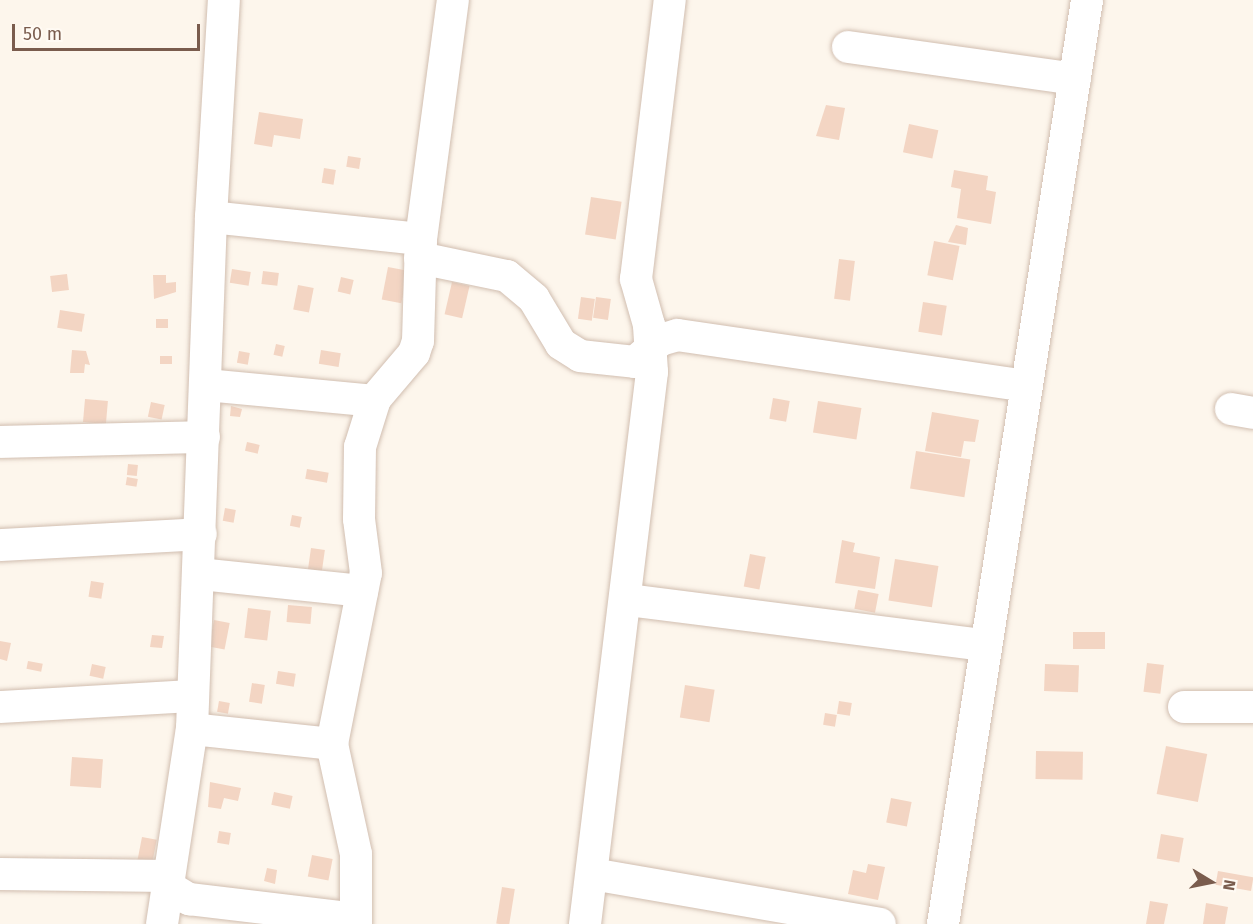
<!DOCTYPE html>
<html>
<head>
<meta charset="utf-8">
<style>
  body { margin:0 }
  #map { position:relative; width:1253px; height:924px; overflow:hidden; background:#fdf6ec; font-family:"Fira Sans",sans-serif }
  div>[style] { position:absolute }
  .building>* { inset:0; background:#f3d5c3; transform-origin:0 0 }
  .roads { filter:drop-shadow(0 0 2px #d1beb0) drop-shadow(0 0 2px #d1beb0) }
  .minor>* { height:32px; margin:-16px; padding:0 16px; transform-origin:16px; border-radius:16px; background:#fff }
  span { translate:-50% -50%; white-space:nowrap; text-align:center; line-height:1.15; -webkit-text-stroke:4.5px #fffaf3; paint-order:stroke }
  .north { position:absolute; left:1181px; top:852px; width:60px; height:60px; -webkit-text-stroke:4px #fffaf3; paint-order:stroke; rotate:100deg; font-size:16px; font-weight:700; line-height:24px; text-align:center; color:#7a5c4d }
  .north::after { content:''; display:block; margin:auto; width:21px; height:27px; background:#7a5c4d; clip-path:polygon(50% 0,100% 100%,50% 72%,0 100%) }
  .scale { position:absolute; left:12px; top:24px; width:188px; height:27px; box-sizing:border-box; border:3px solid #7a5c4d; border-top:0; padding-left:8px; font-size:18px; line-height:21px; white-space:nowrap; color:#7a5c4d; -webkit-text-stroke:4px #fffaf3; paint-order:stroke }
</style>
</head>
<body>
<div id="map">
  <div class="building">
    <div style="clip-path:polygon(826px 105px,845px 108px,839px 140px,816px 136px)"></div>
    <div style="clip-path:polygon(259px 112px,303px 119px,300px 139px,274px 135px,272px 147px,254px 144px)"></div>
    <div style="left:909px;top:124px;width:30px;height:29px;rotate:12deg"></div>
    <div style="left:348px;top:156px;width:13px;height:11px;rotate:9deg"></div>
    <div style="left:324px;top:168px;width:12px;height:15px;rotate:9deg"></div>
    <div style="clip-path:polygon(954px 170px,988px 176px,986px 190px,996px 192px,991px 224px,957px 218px,961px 189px,951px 187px)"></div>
    <div style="left:591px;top:197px;width:31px;height:38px;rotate:9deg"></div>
    <div style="clip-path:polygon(956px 225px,968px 228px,966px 245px,948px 242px)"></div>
    <div style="left:934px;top:241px;width:26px;height:35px;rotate:11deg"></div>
    <div style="left:839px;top:259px;width:16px;height:40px;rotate:7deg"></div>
    <div style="left:388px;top:267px;width:20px;height:33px;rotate:11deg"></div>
    <div style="left:232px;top:269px;width:19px;height:14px;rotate:9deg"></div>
    <div style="left:263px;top:271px;width:16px;height:13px;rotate:7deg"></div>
    <div style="left:67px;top:274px;width:16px;height:17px;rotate:83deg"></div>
    <div style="clip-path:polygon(153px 275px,166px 275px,166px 283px,176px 282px,176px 292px,154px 299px)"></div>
    <div style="left:341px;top:277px;width:13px;height:15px;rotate:13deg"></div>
    <div style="left:452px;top:282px;width:18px;height:33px;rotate:13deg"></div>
    <div style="left:298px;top:285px;width:16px;height:25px;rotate:11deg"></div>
    <div style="left:581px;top:297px;width:14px;height:22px;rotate:8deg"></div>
    <div style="left:596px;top:297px;width:15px;height:21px;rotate:8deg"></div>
    <div style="left:923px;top:302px;width:24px;height:30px;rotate:9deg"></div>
    <div style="left:60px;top:310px;width:25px;height:18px;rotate:9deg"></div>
    <div style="left:156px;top:319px;width:12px;height:9px"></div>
    <div style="left:276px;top:344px;width:9px;height:11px;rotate:13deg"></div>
    <div style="clip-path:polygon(72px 350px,86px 351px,90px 365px,85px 364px,84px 373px,70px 373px)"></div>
    <div style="left:321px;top:350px;width:20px;height:14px;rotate:9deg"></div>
    <div style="left:239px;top:351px;width:11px;height:12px;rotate:10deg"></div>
    <div style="left:160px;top:356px;width:12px;height:8px"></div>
    <div style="left:773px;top:398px;width:17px;height:21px;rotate:10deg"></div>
    <div style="left:85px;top:399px;width:23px;height:23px;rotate:5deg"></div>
    <div style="left:818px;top:401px;width:44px;height:32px;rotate:9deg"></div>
    <div style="left:151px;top:402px;width:14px;height:15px;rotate:12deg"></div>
    <div style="clip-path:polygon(231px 406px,242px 409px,240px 417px,230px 416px)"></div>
    <div style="clip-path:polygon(932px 412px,979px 420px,975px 442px,964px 441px,961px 457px,925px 451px)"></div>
    <div style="left:247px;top:442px;width:13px;height:9px;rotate:13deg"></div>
    <div style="left:916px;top:451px;width:55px;height:38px;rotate:9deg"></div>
    <div style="left:128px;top:464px;width:10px;height:11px;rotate:6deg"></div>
    <div style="left:307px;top:469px;width:22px;height:10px;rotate:10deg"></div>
    <div style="left:127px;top:477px;width:11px;height:8px;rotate:10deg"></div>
    <div style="left:225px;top:508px;width:11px;height:13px;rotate:10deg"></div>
    <div style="left:292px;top:515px;width:10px;height:11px;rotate:11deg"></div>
    <div style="clip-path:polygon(842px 540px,855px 543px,853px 552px,880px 557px,875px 589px,835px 583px)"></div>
    <div style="left:311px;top:548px;width:14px;height:23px;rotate:8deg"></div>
    <div style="left:750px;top:554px;width:16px;height:33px;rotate:11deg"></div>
    <div style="left:895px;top:559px;width:44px;height:42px;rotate:9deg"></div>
    <div style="left:91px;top:581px;width:13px;height:16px;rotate:9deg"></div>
    <div style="left:858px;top:590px;width:21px;height:19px;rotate:11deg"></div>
    <div style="left:288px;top:605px;width:24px;height:17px;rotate:5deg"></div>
    <div style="left:248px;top:608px;width:23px;height:30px;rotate:7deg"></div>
    <div style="left:214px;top:620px;width:16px;height:27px;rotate:11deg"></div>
    <div style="left:1073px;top:632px;width:32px;height:17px"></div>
    <div style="clip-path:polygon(152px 635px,164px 636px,162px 648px,150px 647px)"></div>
    <div style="clip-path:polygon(0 641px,11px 643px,7px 661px,0 659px)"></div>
    <div style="left:28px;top:661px;width:15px;height:8px;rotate:11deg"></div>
    <div style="left:1147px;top:663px;width:17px;height:29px;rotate:7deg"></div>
    <div style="left:92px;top:664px;width:14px;height:12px;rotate:12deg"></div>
    <div style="left:1045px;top:664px;width:34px;height:27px;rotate:2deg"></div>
    <div style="left:278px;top:671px;width:18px;height:13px;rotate:9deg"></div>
    <div style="left:252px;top:683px;width:13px;height:19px;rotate:9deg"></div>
    <div style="left:685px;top:685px;width:30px;height:33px;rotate:9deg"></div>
    <div style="left:219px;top:701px;width:11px;height:11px;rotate:10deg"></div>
    <div style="left:839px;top:701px;width:13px;height:13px;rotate:9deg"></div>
    <div style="left:825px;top:713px;width:12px;height:12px;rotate:9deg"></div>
    <div style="left:1166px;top:746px;width:42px;height:49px;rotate:11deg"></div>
    <div style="left:1036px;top:751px;width:47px;height:28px;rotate:1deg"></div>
    <div style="left:72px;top:757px;width:31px;height:29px;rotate:4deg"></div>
    <div style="clip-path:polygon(210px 782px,241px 788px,238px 801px,224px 798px,221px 809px,208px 807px)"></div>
    <div style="left:274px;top:792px;width:19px;height:13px;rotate:12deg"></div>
    <div style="left:891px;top:798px;width:21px;height:25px;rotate:11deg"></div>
    <div style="left:219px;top:831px;width:12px;height:12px;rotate:9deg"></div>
    <div style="left:1161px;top:834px;width:23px;height:25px;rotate:10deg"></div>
    <div style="left:142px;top:837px;width:15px;height:24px;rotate:11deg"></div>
    <div style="left:312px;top:855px;width:21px;height:22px;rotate:11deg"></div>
    <div style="clip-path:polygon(868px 864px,885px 867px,878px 900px,848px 894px,853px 870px,866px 873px)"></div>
    <div style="clip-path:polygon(267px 868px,277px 870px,275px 884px,264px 881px)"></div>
    <div style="left:1218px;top:871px;width:36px;height:14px;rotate:10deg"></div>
    <div style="left:502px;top:887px;width:13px;height:37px;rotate:9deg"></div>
    <div style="clip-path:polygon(1150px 901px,1168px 904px,1164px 924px,1146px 924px)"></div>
    <div style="clip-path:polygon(1206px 903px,1228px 907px,1225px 924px,1203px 924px)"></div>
  </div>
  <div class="roads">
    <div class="minor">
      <div style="left:848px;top:47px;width:229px;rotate:8deg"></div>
      <div style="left:211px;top:217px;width:211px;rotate:6deg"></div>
      <div style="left:420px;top:258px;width:89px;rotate:11.7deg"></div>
      <div style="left:507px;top:276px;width:35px;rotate:40deg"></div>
      <div style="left:534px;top:299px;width:52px;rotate:59deg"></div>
      <div style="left:561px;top:344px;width:22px;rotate:32deg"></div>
      <div style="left:580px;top:356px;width:55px;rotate:6.2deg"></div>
      <div style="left:635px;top:362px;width:33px;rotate:-41deg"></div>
      <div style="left:660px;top:340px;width:18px;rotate:-16deg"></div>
      <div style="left:677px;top:335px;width:353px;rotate:8.3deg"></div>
      <div style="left:206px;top:385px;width:169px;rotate:5.4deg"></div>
      <div style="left:1231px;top:409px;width:22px;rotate:10deg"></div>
      <div style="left:0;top:442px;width:204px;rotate:-1.4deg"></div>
      <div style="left:0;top:545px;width:201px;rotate:-3.1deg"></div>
      <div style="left:200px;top:574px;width:163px;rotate:6deg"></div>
      <div style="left:627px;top:600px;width:361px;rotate:7.2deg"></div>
      <div style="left:0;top:707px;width:193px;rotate:-3.3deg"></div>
      <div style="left:1184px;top:707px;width:69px"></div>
      <div style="left:192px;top:729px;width:141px;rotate:6.1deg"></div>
      <div style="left:0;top:874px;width:168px;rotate:0.7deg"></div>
      <div style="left:592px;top:874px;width:292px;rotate:9.8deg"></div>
      <div style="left:167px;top:886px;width:26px;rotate:31deg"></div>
      <div style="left:189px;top:899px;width:168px;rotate:6.8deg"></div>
      <div style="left:162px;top:924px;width:197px;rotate:-81.3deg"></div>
      <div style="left:192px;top:729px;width:512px;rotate:-87.87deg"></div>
      <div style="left:211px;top:217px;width:217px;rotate:-86.6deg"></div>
      <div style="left:356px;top:924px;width:70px;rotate:-90deg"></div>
      <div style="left:356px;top:854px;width:113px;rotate:-102.3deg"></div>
      <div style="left:332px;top:744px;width:174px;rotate:-78.8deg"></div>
      <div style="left:366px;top:573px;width:54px;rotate:-97.4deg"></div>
      <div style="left:359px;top:519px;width:72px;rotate:-89.2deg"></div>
      <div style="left:360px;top:447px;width:50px;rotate:-72.6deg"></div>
      <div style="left:375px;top:399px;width:60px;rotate:-49.7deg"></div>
      <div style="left:414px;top:353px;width:13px;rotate:-72deg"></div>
      <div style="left:418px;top:341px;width:102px;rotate:-88.3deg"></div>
      <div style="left:421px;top:239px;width:241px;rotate:-82.4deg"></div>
      <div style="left:585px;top:924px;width:556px;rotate:-83.08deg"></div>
      <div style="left:652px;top:372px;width:47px;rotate:-93.7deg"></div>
      <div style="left:649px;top:325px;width:48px;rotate:-105.8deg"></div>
      <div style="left:636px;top:279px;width:281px;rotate:-83.1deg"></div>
      <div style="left:943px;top:924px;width:935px;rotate:-81.14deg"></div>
    </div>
  </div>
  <div class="north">N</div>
  <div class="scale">50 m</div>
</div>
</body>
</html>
